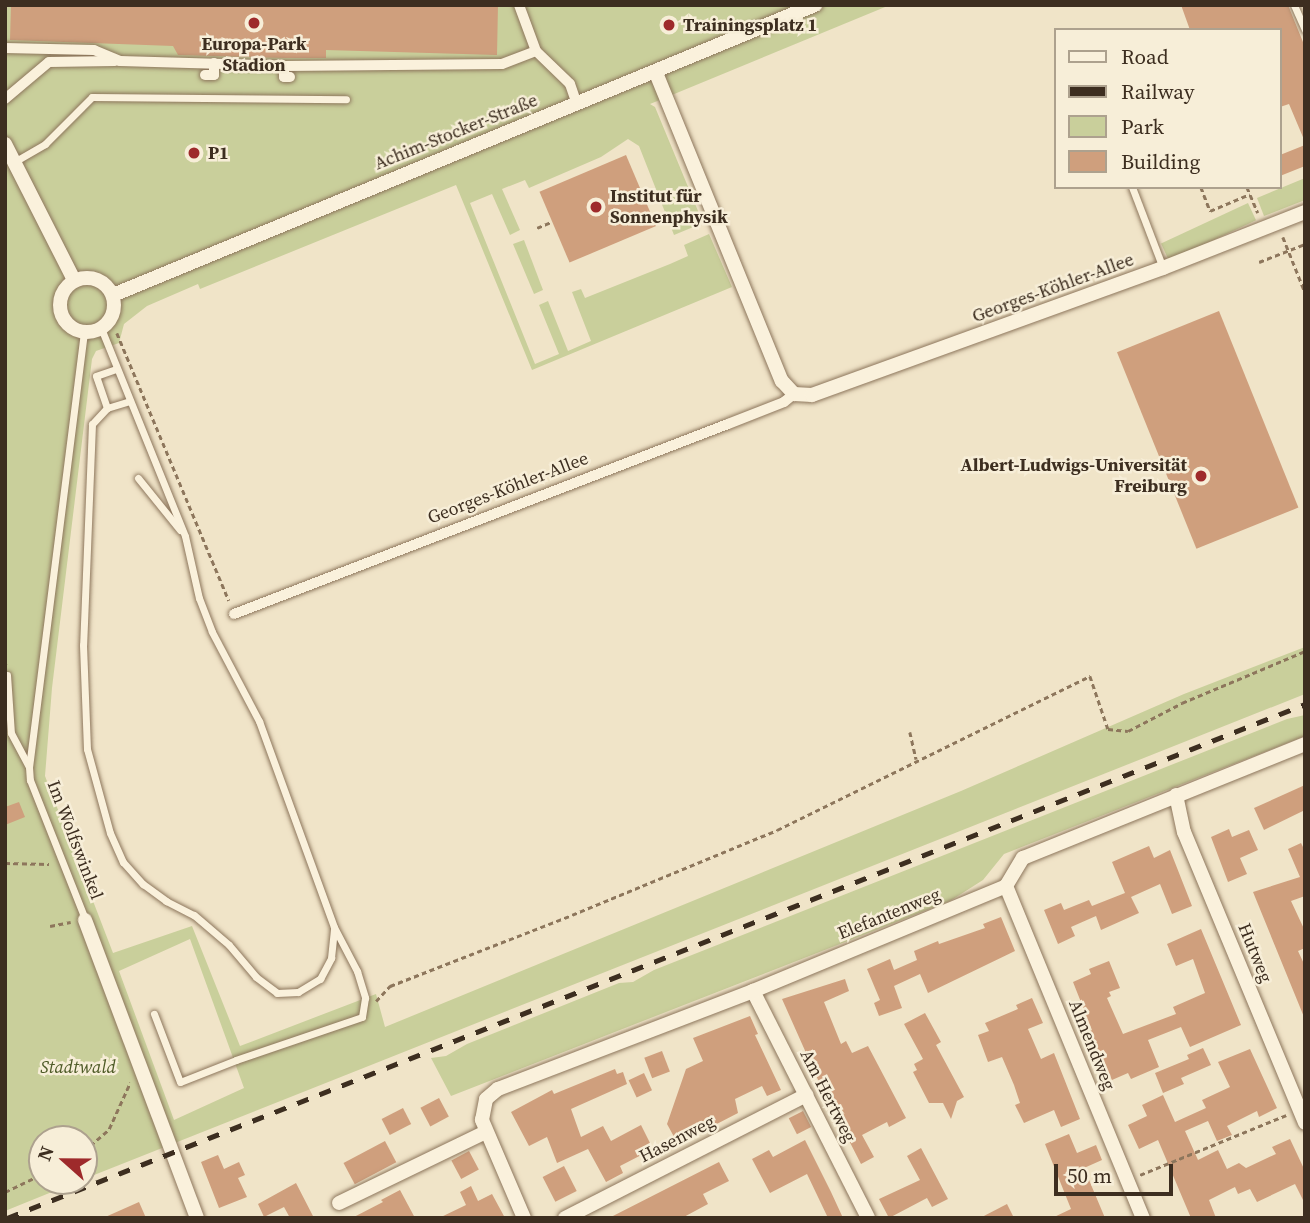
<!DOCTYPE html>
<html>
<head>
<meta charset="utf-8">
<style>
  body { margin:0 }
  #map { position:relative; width:1310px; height:1223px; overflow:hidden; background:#f0e4c8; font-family:"Source Serif 4",serif }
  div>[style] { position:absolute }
  .green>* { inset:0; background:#c9cf9b; transform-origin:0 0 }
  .building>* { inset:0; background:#cf9f7d; transform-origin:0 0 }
  .path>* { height:2.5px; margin-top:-1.25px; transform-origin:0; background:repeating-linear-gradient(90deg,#8d765c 0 5px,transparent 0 8.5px) }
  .roads { filter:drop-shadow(0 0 2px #8d765c) drop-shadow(0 0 2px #8d765c) }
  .service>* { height:7px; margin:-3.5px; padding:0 3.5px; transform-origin:3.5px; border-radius:3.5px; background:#faf1dc }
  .pedestrian>* { height:10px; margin:-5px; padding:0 5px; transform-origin:5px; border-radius:5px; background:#faf1dc }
  .minor>* { height:14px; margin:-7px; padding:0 7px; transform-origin:7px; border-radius:7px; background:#faf1dc }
  .minor>.ring { margin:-7px; padding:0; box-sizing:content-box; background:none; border:14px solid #faf1dc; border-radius:50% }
  .rail>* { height:4.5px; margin-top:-2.25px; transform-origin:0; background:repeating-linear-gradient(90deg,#3d2e20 0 12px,transparent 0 24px) }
  .dots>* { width:19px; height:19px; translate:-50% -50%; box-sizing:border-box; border:4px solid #f7eed8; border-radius:50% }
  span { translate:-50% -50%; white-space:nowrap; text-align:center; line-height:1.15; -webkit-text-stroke:5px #f7eed8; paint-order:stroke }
  .poi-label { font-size:18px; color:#3d2e20; font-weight:700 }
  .left { translate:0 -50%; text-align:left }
  .right { translate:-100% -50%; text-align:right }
  .street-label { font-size:18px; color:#3d2e20 }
  .park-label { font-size:18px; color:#4d5a26; font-style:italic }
  .frame { position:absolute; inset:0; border:7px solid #3d2e20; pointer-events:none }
  .legend { position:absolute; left:1054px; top:28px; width:228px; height:161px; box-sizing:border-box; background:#f7eed8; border:2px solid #ada18e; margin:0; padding:9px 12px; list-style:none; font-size:21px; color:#3d2e20 }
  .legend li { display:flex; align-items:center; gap:14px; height:35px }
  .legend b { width:35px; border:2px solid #ada18e }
  .north { position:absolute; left:28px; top:1125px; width:70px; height:70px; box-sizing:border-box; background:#f7eed8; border:2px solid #ada18e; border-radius:50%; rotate:291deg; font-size:19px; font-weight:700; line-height:28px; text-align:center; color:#3d2e20 }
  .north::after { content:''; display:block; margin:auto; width:24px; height:32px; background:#9e2a2b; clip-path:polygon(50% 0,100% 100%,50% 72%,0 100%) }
  .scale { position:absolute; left:1054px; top:1164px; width:119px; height:32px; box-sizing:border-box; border:4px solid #3d2e20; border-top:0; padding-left:9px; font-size:21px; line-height:24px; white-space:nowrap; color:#3d2e20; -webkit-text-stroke:5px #f7eed8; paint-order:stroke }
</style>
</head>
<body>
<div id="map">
  <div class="green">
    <div style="clip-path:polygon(evenodd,5px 5px,890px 5px,650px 104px,655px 107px,703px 223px,674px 235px,639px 146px,628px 139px,601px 157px,529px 188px,525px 180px,502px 189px,520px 230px,510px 235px,492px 194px,470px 203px,535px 364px,559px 354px,539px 305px,548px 301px,568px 351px,591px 341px,572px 292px,581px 289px,585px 298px,670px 264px,688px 256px,684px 245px,709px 234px,732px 287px,532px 370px,456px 185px,200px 289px,198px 284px,147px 306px,124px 324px,119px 343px,96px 351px,92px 359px,52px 688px,45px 776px,113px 953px,192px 926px,240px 1046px,376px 994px,385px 1027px,961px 791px,1184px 694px,1305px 647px,1305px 694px,84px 1179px,84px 1139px,42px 1139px,42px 1181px,79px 1181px,5px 1211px,5px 5px,190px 939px,244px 1088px,174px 1120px,119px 971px,190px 939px)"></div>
    <div style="clip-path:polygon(1305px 178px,1305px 200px,1264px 216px,1257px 198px)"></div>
    <div style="left:1248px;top:203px;width:19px;height:96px;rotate:65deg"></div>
    <div style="clip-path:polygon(524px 240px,543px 290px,534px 294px,513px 244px)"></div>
    <div style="clip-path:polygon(1305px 715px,1305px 736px,1004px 854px,983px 880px,950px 901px,451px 1096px,431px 1058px,446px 1056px,467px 1044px,619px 983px,633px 982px,654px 970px,1287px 719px)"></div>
  </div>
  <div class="building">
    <div style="clip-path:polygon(11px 5px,498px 5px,497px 55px,326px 50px,326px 58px,284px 58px,178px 55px,173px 46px,10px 40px)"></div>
    <div style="clip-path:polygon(1181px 5px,1288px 5px,1305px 47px,1305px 142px,1289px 104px,1280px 107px,1280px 30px,1190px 30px)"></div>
    <div style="clip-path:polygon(1305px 145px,1305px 166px,1280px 176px,1280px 155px)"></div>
    <div style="left:626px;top:155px;width:77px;height:94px;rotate:67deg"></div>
    <div style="left:1219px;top:311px;width:212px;height:110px;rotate:68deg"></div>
    <div style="clip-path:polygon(1305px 785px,1305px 810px,1264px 830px,1254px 808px)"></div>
    <div style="clip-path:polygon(19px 802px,25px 817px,5px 825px,5px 807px)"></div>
    <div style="clip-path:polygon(1229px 829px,1232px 837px,1249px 830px,1258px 850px,1240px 858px,1247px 874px,1228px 882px,1211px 837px)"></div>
    <div style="clip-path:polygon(1301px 843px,1305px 851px,1305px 896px,1291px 901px,1305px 931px,1305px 948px,1298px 951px,1305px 966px,1304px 1017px,1253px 892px,1300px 877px,1288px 849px)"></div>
    <div style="clip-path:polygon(1149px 846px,1154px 858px,1170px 850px,1192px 906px,1172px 914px,1160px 884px,1131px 897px,1139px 913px,1101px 930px,1096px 916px,1071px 927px,1075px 936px,1058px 944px,1044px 910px,1061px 903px,1064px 910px,1089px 900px,1092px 906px,1125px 893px,1112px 862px)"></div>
    <div style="clip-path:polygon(1001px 917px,1015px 951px,928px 993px,920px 974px,894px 986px,902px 1008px,879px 1016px,874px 1003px,880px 1000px,867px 969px,890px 959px,894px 970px,917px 960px,914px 951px,938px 941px,939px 944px,985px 928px,983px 924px)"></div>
    <div style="clip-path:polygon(1201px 929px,1241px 1025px,1190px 1047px,1181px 1027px,1148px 1040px,1159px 1067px,1131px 1079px,1128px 1073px,1112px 1080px,1089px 1032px,1092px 1030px,1073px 982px,1091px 974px,1089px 969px,1109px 961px,1120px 988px,1109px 992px,1111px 996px,1107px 998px,1123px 1034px,1176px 1014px,1173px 1007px,1205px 993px,1193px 959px,1176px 966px,1167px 944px)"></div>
    <div style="clip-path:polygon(845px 979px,849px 991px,824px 1002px,841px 1044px,846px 1041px,852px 1053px,868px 1046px,906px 1118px,889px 1127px,887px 1122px,862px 1135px,874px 1157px,861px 1164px,819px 1082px,782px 999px)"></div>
    <div style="clip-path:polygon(1032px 998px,1043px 1023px,1028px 1029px,1041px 1059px,1054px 1053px,1080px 1119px,1061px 1127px,1054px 1110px,1024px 1123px,1015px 1105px,1020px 1103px,1014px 1085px,1002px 1057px,988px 1062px,978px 1035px,989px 1031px,985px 1023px,1018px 1009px,1016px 1005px)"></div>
    <div style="clip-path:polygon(925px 1013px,941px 1042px,936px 1045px,964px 1097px,957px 1101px,951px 1119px,943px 1103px,929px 1103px,913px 1072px,917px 1070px,914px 1064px,923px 1059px,904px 1024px)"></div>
    <div style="clip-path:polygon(750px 1016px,758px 1034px,755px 1035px,781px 1090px,767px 1096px,762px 1086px,735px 1099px,738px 1113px,678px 1144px,667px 1124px,686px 1069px,703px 1061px,693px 1038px)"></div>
    <div style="clip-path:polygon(1203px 1048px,1211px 1065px,1181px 1078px,1184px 1084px,1163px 1093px,1155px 1073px,1189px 1059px,1187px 1055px)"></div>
    <div style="clip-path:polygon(1250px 1049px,1277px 1108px,1259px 1117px,1257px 1111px,1227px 1126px,1232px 1135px,1217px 1141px,1208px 1121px,1185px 1131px,1198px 1160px,1218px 1150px,1227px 1169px,1239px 1163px,1246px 1168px,1276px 1154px,1272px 1147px,1290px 1139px,1305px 1171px,1305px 1204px,1295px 1184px,1257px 1202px,1250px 1189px,1238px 1194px,1235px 1187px,1209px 1200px,1216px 1218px,1191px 1218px,1158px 1140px,1139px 1149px,1128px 1125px,1147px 1116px,1142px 1105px,1163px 1095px,1175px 1122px,1206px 1108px,1202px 1100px,1230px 1087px,1218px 1062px)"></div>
    <div style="left:662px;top:1051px;width:22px;height:19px;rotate:69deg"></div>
    <div style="clip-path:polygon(615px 1069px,617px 1074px,623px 1072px,627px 1084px,571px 1109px,581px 1137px,603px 1126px,611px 1141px,641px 1125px,653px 1149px,620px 1166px,623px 1173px,606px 1182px,588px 1149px,557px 1163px,547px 1137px,529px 1146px,511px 1112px,552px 1090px,554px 1094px)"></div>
    <div style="left:644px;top:1073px;width:19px;height:17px;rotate:65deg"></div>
    <div style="left:439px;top:1098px;width:21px;height:21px;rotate:62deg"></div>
    <div style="left:403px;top:1108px;width:18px;height:24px;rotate:63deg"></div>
    <div style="left:803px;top:1111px;width:18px;height:16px;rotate:63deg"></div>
    <div style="clip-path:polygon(1069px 1134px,1077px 1153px,1096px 1145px,1102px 1160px,1084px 1168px,1105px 1218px,1052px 1218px,1071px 1209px,1045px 1144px)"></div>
    <div style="clip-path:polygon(805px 1140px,831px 1192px,843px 1218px,828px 1218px,807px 1174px,770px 1193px,752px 1159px,769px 1150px,773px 1157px)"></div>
    <div style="left:385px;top:1141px;width:24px;height:47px;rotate:62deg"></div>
    <div style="clip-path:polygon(921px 1148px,948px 1199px,932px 1207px,927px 1198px,889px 1218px,879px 1199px,920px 1180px,907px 1156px)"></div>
    <div style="left:469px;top:1151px;width:21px;height:20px;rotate:62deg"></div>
    <div style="clip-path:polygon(218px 1155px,224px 1169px,239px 1162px,245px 1175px,238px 1178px,247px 1197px,219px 1208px,201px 1162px)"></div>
    <div style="clip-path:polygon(719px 1162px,729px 1181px,703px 1194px,708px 1204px,682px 1218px,609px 1218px)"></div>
    <div style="left:564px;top:1166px;width:28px;height:24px;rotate:63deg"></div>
    <div style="clip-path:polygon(296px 1183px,314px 1218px,290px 1218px,284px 1207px,264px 1217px,258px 1204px)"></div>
    <div style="clip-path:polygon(471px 1186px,478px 1201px,492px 1194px,505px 1218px,439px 1218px,466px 1205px,460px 1192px)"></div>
    <div style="clip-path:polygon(400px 1190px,415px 1218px,352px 1218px,383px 1202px,381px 1200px)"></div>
    <div style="clip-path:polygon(139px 1202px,146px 1218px,103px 1218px)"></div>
    <div style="clip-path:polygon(1007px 1204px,1014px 1218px,980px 1218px)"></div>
  </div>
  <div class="path">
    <div style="left:1201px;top:187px;width:26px;rotate:69deg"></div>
    <div style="left:1210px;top:211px;width:43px;rotate:-23deg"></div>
    <div style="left:1247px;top:187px;width:28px;rotate:67deg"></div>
    <div style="left:537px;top:228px;width:15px;rotate:-23deg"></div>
    <div style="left:1283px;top:237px;width:59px;rotate:68.2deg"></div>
    <div style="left:1259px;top:262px;width:49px;rotate:-21.4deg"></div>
    <div style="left:117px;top:333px;width:290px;rotate:67.3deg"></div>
    <div style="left:5px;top:655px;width:10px;rotate:84deg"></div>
    <div style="left:910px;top:732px;width:28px;rotate:77deg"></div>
    <div style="left:5px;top:863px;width:44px;rotate:1.3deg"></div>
    <div style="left:50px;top:926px;width:21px;rotate:-11deg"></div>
    <div style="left:376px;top:1001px;width:21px;rotate:-47deg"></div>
    <div style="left:390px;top:986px;width:195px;rotate:-21.3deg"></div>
    <div style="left:572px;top:915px;width:222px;rotate:-22.5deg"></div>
    <div style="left:777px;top:830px;width:349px;rotate:-26.2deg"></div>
    <div style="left:1090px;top:676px;width:56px;rotate:71.2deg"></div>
    <div style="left:1108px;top:729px;width:20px;rotate:6deg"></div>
    <div style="left:1128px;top:731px;width:61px;rotate:-27.4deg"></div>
    <div style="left:1182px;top:703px;width:134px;rotate:-22.9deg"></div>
    <div style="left:84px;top:1151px;width:33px;rotate:-41deg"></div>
    <div style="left:109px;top:1129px;width:51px;rotate:-65.5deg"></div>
    <div style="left:1140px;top:1175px;width:158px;rotate:-22.3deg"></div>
    <div style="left:5px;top:1192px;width:41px;rotate:-25.9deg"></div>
  </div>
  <div class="roads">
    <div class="service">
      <div style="left:1294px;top:5px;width:27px;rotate:66deg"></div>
      <div style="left:14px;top:162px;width:36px;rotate:-30deg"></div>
      <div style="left:45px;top:144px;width:66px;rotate:-45deg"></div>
      <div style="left:92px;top:97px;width:254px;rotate:0.5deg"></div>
      <div style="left:1132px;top:187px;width:87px;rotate:69.1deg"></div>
      <div style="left:101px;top:328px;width:224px;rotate:68deg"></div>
      <div style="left:185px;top:536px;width:64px;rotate:77.3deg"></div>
      <div style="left:199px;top:598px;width:36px;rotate:69deg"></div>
      <div style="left:212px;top:632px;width:101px;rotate:62.2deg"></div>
      <div style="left:259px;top:721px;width:219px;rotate:70deg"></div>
      <div style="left:334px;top:927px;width:50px;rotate:62.4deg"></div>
      <div style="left:357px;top:971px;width:28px;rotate:73deg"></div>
      <div style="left:365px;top:998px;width:19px;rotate:99deg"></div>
      <div style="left:362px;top:1017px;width:133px;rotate:161.2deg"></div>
      <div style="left:236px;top:1060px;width:60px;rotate:158.6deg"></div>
      <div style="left:180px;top:1082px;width:73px;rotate:-110.9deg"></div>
      <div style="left:84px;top:332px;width:438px;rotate:97.2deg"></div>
      <div style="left:29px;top:767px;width:13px;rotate:86deg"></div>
      <div style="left:30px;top:780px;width:149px;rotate:68.4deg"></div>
      <div style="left:116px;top:369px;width:21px;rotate:161deg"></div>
      <div style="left:96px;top:376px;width:34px;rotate:71deg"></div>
      <div style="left:107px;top:408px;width:24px;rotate:-17deg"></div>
      <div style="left:107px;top:408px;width:22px;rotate:133deg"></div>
      <div style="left:92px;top:424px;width:221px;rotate:92.3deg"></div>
      <div style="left:83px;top:645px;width:104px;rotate:87.8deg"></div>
      <div style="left:87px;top:749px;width:87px;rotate:74.7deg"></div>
      <div style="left:110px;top:833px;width:32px;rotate:66deg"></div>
      <div style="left:123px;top:862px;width:30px;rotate:48deg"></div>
      <div style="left:143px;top:884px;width:29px;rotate:36deg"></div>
      <div style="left:166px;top:901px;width:31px;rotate:27deg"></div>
      <div style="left:194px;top:915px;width:46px;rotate:40.6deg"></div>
      <div style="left:229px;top:945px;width:42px;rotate:49.8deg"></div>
      <div style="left:256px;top:977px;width:26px;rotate:37deg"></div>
      <div style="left:277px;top:993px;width:21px;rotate:-3deg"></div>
      <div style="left:298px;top:992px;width:26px;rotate:-31deg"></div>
      <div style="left:320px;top:979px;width:24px;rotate:-62deg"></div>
      <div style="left:331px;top:958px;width:30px;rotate:-84deg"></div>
      <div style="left:138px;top:478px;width:67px;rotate:51.1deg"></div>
      <div style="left:7px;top:675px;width:58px;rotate:86.1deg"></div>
      <div style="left:11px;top:733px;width:38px;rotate:62deg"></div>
    </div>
    <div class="pedestrian">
      <div style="left:519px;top:5px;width:49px;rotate:69.7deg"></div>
      <div style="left:536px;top:51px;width:47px;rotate:44.1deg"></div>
      <div style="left:570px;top:84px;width:21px;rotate:71deg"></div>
      <div style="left:5px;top:48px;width:89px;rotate:1.3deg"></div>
      <div style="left:94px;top:50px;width:28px;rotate:23deg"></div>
      <div style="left:120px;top:61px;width:164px;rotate:1.7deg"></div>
      <div style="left:284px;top:66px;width:218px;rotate:-0.5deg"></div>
      <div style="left:502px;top:64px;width:36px;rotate:-21deg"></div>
      <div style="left:284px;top:66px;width:11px;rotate:90deg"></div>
      <div style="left:284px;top:77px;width:6px"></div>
      <div style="left:205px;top:75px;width:9px"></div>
      <div style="left:214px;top:75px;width:12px;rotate:-90deg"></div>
      <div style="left:5px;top:99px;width:57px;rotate:-40.1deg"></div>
      <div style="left:49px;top:62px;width:66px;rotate:-0.9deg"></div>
      <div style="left:234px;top:614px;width:529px;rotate:-21.04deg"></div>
      <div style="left:728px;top:424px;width:60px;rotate:-21.4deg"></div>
      <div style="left:784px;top:402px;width:13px;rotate:-39deg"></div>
    </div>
    <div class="minor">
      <div style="left:656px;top:73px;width:333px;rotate:67.8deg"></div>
      <div style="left:782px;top:381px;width:18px;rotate:47deg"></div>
      <div style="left:794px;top:394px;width:18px;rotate:3deg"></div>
      <div style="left:812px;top:395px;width:373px;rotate:-19.9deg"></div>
      <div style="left:1163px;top:268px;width:153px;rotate:-21.5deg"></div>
      <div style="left:5px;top:144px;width:153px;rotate:63.1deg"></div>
      <div class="ring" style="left:60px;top:278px;width:40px;height:40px"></div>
      <div style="left:113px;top:295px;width:760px;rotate:-22.45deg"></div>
      <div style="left:1176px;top:795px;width:38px;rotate:78deg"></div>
      <div style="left:1184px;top:832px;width:315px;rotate:67.4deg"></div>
      <div style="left:1006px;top:886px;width:359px;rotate:67.6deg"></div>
      <div style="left:85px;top:920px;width:318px;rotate:69.4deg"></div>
      <div style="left:753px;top:991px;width:254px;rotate:63.1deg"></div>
      <div style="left:339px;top:1203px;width:163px;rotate:-25.8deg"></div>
      <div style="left:524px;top:1218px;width:107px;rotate:-113.2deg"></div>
      <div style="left:482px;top:1120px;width:21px;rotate:-79deg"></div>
      <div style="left:486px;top:1099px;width:16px;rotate:-40deg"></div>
      <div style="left:498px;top:1089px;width:273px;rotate:-21deg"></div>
      <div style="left:753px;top:991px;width:274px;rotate:-22.5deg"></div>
      <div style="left:1006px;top:886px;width:33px;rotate:-59deg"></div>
      <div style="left:1023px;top:858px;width:304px;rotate:-22deg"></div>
      <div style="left:565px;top:1218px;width:271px;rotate:-27deg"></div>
    </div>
  </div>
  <div class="rail">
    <div style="left:7px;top:1218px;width:1396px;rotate:-21.6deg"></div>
  </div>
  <div class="dots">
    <div style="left:254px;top:23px;background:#9e2a2b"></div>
    <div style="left:669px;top:25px;background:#9e2a2b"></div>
    <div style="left:194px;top:153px;background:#9e2a2b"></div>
    <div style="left:596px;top:207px;background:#9e2a2b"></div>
    <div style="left:1201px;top:476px;background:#9e2a2b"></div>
  </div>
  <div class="poi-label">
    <span class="left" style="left:683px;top:25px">Trainingsplatz 1</span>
    <span style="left:254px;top:55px">Europa-Park<br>Stadion</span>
    <span class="left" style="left:208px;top:153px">P1</span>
    <span class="left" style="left:610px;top:207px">Institut für<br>Sonnenphysik</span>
    <span class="right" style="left:1187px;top:476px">Albert-Ludwigs-Universität<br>Freiburg</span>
  </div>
  <div class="street-label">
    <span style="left:456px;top:132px;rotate:-22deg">Achim-Stocker-Straße</span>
    <span style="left:1053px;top:288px;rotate:-20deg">Georges-Köhler-Allee</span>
    <span style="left:508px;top:488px;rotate:-21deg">Georges-Köhler-Allee</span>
    <span style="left:75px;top:840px;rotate:69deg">Im Wolfswinkel</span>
    <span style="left:889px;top:914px;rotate:-22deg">Elefantenweg</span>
    <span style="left:1255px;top:953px;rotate:68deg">Hutweg</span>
    <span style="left:1092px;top:1045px;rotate:68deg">Almendweg</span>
    <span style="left:828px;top:1096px;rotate:63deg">Am Hertweg</span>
    <span style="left:677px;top:1139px;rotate:-27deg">Hasenweg</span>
  </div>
  <div class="park-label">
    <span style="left:78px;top:1067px">Stadtwald</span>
  </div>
  <div class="frame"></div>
  <ul class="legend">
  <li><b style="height:9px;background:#faf1dc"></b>Road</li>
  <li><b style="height:9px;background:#3d2e20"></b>Railway</li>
  <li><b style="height:19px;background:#c9cf9b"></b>Park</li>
  <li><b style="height:19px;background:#cf9f7d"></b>Building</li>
  </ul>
  <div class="north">N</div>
  <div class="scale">50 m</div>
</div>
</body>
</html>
